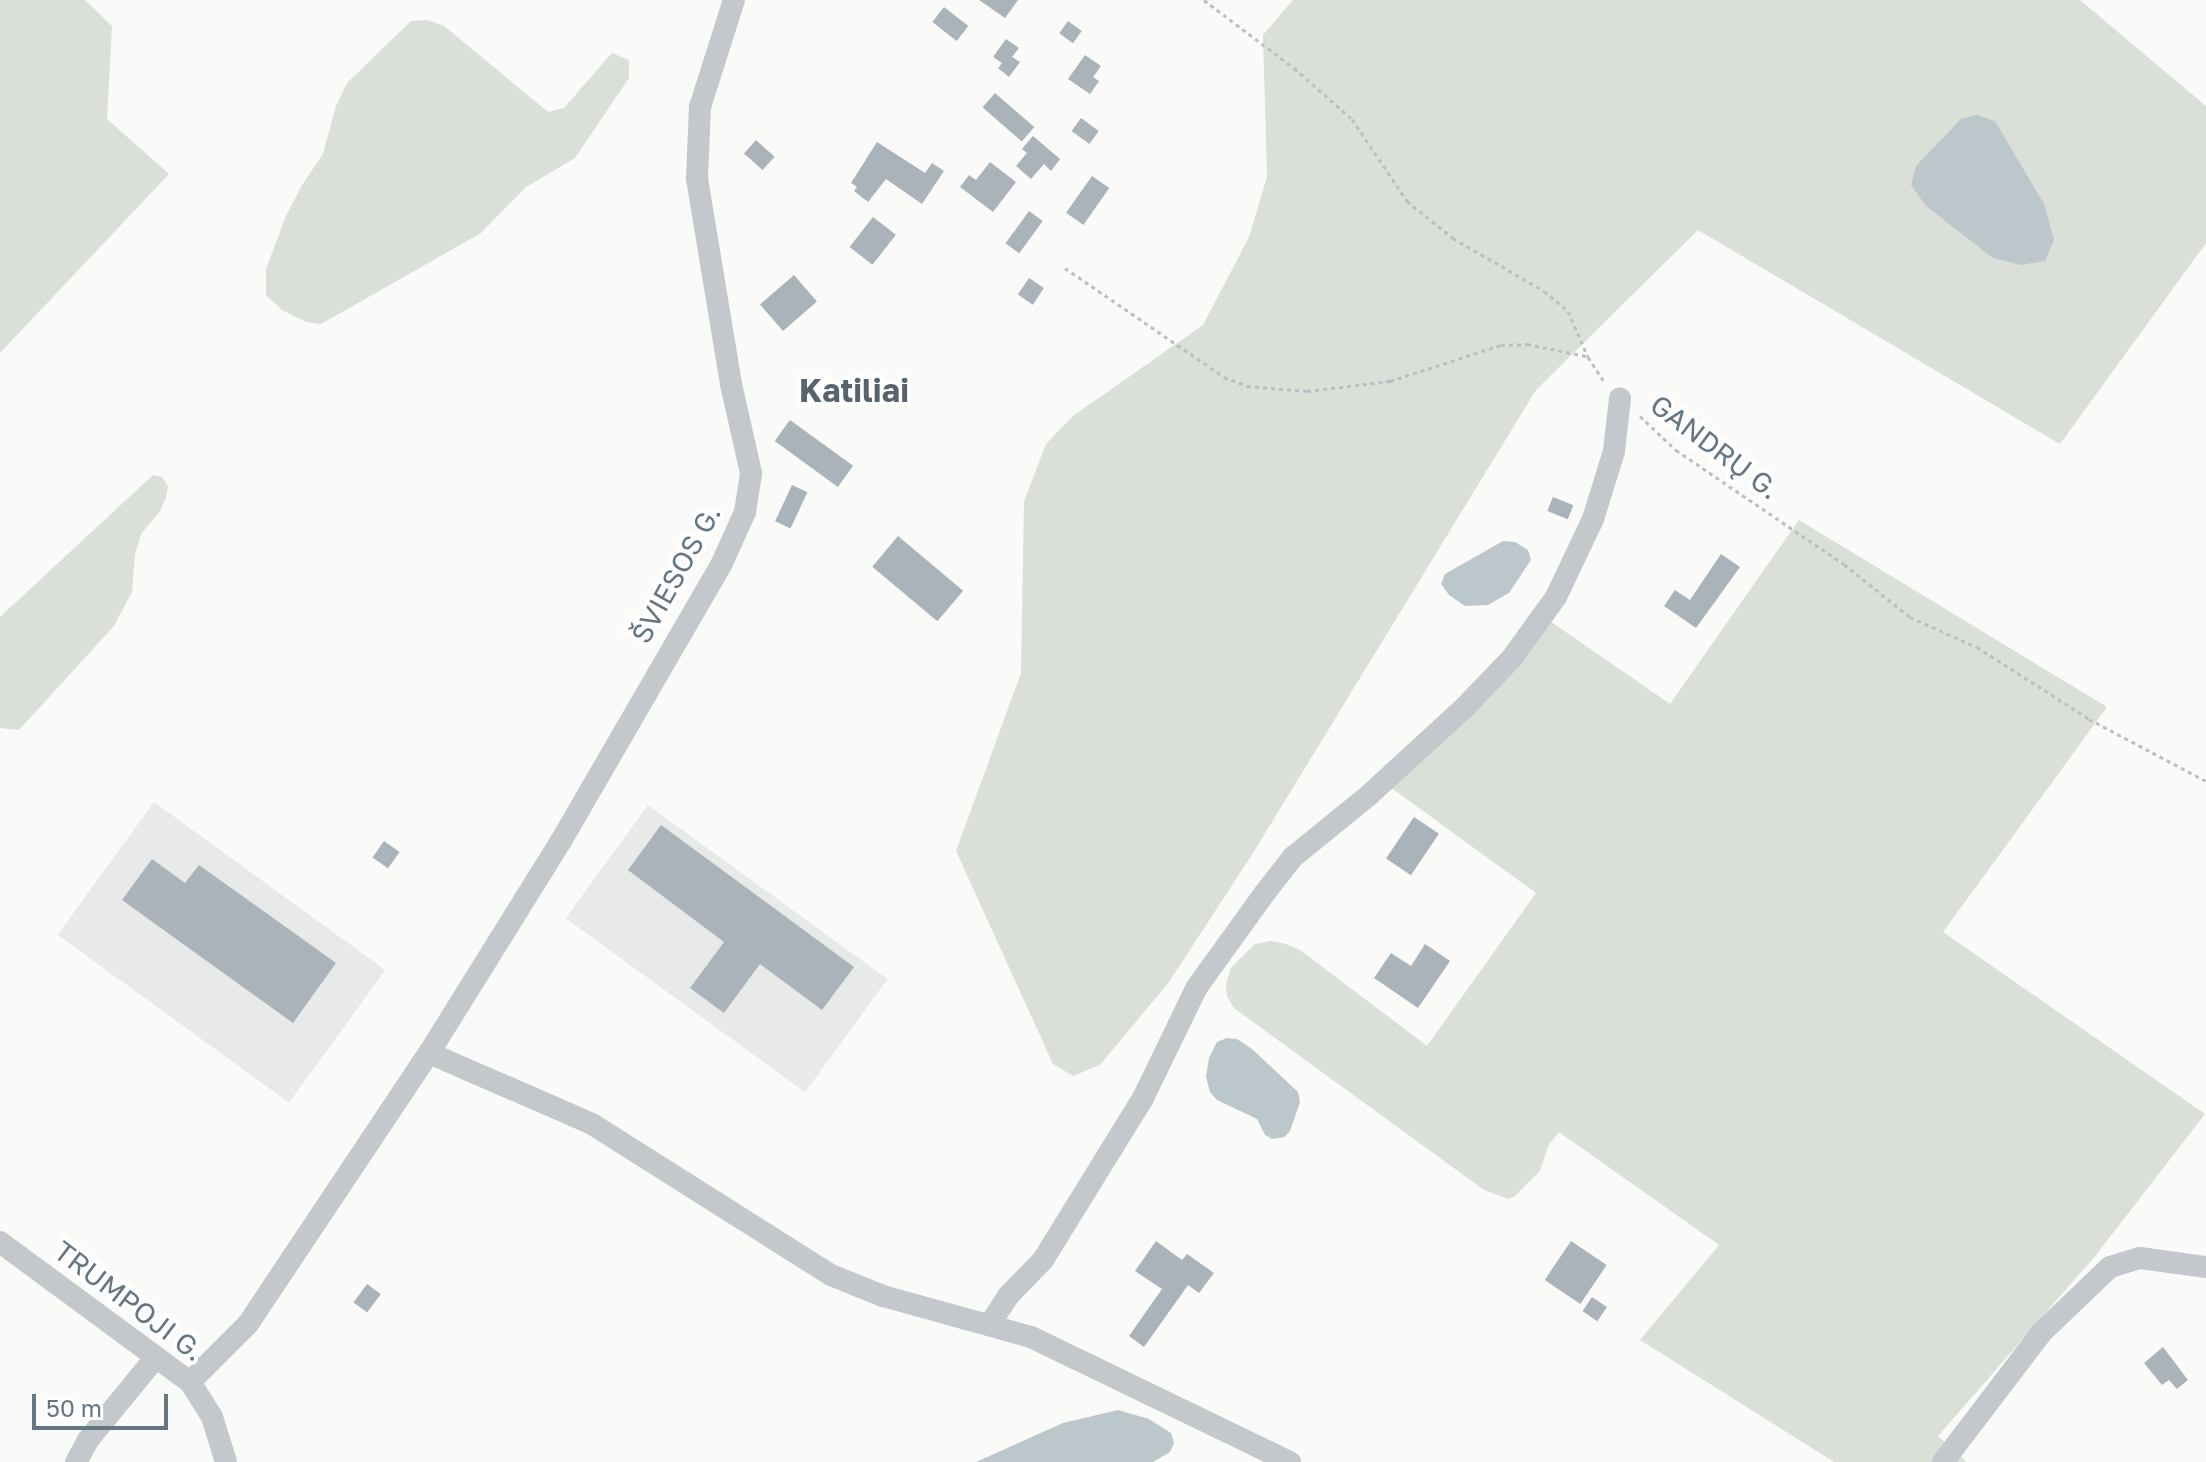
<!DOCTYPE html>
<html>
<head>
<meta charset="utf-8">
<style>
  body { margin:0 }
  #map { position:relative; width:2206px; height:1462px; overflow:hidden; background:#fafaf8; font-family:"Golos Text",sans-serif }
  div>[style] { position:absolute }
  .built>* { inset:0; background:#e8e9e9; transform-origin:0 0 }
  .green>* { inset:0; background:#dadfd7 }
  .water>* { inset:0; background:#bbc7cb }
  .building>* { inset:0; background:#aab3b9; transform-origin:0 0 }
  .path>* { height:3px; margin-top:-1.5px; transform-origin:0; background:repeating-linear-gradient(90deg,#bbbfc2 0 4px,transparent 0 8px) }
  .minor>* { height:22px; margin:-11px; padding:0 11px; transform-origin:11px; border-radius:11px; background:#c3c8cc }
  span { translate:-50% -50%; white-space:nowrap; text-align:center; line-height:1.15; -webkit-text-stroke:8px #fff; paint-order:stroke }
  .street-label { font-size:28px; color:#657683 }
  .quarter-label { font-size:32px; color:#57646e; font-weight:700 }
  .scale { position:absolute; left:32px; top:1394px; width:136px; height:36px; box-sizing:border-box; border:4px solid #657683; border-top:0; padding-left:10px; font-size:24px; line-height:28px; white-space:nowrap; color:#657683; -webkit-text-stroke:6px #fff; paint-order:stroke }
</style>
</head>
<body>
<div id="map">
  <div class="built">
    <div style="left:154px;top:802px;width:286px;height:164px;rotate:36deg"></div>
    <div style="left:648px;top:805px;width:296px;height:140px;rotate:36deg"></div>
  </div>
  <div class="green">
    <div style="clip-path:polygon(0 0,85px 0,112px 26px,107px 119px,169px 174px,0 353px)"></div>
    <div style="clip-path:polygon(1293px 0,2080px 0,2206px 106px,2206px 243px,2060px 444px,1698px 230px,1536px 390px,1253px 853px,1169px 982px,1100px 1065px,1073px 1076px,1053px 1064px,956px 851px,1021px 673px,1024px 501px,1046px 444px,1073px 416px,1203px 325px,1249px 237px,1267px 177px,1263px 35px)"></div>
    <div style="clip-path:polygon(427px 20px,444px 26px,548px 112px,564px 108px,612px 53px,629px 60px,629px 78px,575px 158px,526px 187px,481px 233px,321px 324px,306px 322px,282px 310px,266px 295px,266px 269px,286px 216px,302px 185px,323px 154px,336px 106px,347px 83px,411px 21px)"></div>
    <div style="clip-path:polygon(153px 475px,162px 477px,168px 486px,166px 497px,160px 511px,141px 534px,135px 554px,132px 592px,114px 626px,19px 730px,0 728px,0 617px)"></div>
    <div style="clip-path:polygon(1799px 520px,2107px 707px,1943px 932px,2205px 1114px,2096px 1255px,1938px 1436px,1967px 1462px,1834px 1462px,1640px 1340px,1719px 1245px,1559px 1132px,1548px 1146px,1540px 1171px,1515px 1196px,1509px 1199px,1484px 1190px,1234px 1008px,1227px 996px,1226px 984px,1231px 968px,1255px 944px,1271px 941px,1286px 944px,1300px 950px,1427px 1046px,1536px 893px,1390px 787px,1547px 619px,1670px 704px)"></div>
  </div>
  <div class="water">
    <div style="clip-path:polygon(1976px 115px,1995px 121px,2044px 204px,2054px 240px,2045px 261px,2021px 265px,1993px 258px,1926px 206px,1911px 185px,1916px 166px,1961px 119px)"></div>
    <div style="clip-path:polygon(1503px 541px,1515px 542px,1528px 550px,1531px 560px,1509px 593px,1488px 605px,1465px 606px,1449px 595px,1441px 584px,1445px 574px)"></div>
    <div style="clip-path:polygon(1227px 1038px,1237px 1039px,1252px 1049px,1298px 1092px,1300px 1102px,1290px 1131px,1284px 1137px,1272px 1139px,1265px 1135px,1257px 1119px,1217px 1100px,1210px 1092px,1206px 1077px,1209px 1058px,1217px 1042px)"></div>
    <div style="clip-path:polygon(1118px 1410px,1149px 1419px,1171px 1433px,1174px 1443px,1170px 1452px,1153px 1462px,976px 1462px,1063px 1423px)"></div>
  </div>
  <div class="building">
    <div style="clip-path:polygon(979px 0,1018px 0,1005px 18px)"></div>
    <div style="left:944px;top:7px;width:31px;height:19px;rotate:38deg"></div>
    <div style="left:1068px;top:21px;width:17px;height:15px;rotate:36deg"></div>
    <div style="clip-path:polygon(1006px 39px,1019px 48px,1012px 57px,1020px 62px,1009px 77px,998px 68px,1002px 63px,993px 57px)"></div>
    <div style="clip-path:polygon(1085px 55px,1101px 66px,1093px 77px,1099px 81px,1090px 94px,1068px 79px)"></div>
    <div style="left:995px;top:93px;width:52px;height:19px;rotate:41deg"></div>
    <div style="left:1081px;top:118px;width:22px;height:16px;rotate:36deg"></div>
    <div style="clip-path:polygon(1033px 136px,1060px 159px,1051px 171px,1044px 164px,1031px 179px,1016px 166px,1027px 153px,1022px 149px)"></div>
    <div style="left:756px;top:140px;width:25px;height:18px;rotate:42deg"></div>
    <div style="clip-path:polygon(877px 142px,925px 173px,932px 163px,944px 171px,922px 204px,886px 179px,868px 202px,854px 191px,857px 187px,851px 183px)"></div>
    <div style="clip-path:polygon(990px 162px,1016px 182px,993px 212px,960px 187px,969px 175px,976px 180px)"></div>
    <div style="left:1092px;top:176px;width:21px;height:45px;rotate:35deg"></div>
    <div style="left:1029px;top:211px;width:17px;height:40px;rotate:36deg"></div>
    <div style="left:873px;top:217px;width:29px;height:38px;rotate:38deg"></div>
    <div style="left:794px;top:275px;width:35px;height:45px;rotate:49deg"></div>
    <div style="left:1029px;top:278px;width:18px;height:20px;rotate:34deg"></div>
    <div style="left:790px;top:420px;width:78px;height:26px;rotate:36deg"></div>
    <div style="left:792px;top:485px;width:17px;height:40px;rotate:25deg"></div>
    <div style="left:1553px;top:497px;width:22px;height:15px;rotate:22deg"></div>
    <div style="left:898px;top:536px;width:85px;height:40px;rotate:40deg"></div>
    <div style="clip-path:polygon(1721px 554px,1740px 567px,1696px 628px,1664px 606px,1675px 590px,1690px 600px)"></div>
    <div style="left:1414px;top:817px;width:30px;height:50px;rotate:34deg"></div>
    <div style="clip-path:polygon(661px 825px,854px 967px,822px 1010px,760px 964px,724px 1013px,690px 988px,724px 942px,628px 870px)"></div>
    <div style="left:384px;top:841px;width:19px;height:20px;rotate:35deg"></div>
    <div style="clip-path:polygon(152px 859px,185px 883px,199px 865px,336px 963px,293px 1023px,122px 900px)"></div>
    <div style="clip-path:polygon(1425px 944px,1450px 961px,1418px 1008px,1374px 978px,1391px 953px,1411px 966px)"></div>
    <div style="clip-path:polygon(1156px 1241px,1182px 1260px,1187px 1254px,1214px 1273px,1199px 1293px,1188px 1285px,1144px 1347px,1129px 1336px,1162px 1289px,1135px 1271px)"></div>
    <div style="left:1571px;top:1241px;width:43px;height:47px;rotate:34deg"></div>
    <div style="left:367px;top:1284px;width:17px;height:23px;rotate:36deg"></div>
    <div style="left:1592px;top:1297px;width:18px;height:17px;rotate:34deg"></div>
    <div style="clip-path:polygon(2163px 1347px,2188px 1380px,2177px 1389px,2169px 1380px,2162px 1385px,2144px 1363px)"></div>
  </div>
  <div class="path">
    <div style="left:1204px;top:0;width:113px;rotate:37.1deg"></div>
    <div style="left:1294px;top:68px;width:77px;rotate:41.3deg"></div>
    <div style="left:1352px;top:119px;width:99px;rotate:56.1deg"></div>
    <div style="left:1407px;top:201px;width:59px;rotate:38.8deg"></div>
    <div style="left:1453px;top:238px;width:105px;rotate:30.2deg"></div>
    <div style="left:1544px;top:291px;width:31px;rotate:40deg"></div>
    <div style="left:1568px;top:311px;width:50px;rotate:66.5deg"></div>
    <div style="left:1588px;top:357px;width:31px;rotate:57deg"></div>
    <div style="left:1065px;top:268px;width:193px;rotate:34.4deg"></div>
    <div style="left:1224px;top:377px;width:25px;rotate:21deg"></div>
    <div style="left:1247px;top:386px;width:60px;rotate:4.8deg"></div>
    <div style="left:1307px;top:391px;width:84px;rotate:-6.9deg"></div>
    <div style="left:1390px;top:381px;width:117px;rotate:-18deg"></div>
    <div style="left:1501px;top:345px;width:26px;rotate:-2deg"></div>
    <div style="left:1527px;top:344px;width:60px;rotate:11.5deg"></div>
    <div style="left:1640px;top:416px;width:50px;rotate:43.4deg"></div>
    <div style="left:1676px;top:450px;width:203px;rotate:34.2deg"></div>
    <div style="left:1844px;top:564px;width:85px;rotate:38.8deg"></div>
    <div style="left:1910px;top:617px;width:73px;rotate:24.1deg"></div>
    <div style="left:1977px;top:647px;width:133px;rotate:32.7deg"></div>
    <div style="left:2089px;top:719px;width:132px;rotate:27.9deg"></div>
  </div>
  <div class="minor">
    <div style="left:429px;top:1053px;width:178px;rotate:23.5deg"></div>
    <div style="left:592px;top:1124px;width:283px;rotate:32.3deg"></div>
    <div style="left:831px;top:1275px;width:56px;rotate:22deg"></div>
    <div style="left:883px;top:1296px;width:154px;rotate:15.5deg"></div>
    <div style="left:1031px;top:1337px;width:288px;rotate:25.8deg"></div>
    <div style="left:0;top:1242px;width:236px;rotate:36.4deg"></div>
    <div style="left:190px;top:1382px;width:41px;rotate:57.8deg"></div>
    <div style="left:212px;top:1417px;width:47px;rotate:72.7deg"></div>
    <div style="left:990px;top:1324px;width:33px;rotate:-57deg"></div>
    <div style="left:1008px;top:1296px;width:50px;rotate:-45.8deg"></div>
    <div style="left:1043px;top:1260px;width:190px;rotate:-58.3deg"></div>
    <div style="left:1143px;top:1098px;width:123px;rotate:-64.1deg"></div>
    <div style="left:1197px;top:987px;width:115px;rotate:-54.2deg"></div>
    <div style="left:1264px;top:894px;width:47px;rotate:-51.9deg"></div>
    <div style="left:1293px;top:857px;width:97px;rotate:-39.1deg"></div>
    <div style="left:1368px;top:796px;width:129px;rotate:-42.5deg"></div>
    <div style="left:1463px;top:709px;width:71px;rotate:-46.1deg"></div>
    <div style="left:1512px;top:658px;width:75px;rotate:-54.2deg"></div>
    <div style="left:1556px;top:597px;width:86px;rotate:-64.6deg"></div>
    <div style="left:1593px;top:519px;width:71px;rotate:-72.8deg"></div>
    <div style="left:1614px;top:451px;width:53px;rotate:-83.5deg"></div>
    <div style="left:190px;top:1382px;width:82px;rotate:-45deg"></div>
    <div style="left:248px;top:1324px;width:326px;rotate:-56.3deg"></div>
    <div style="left:429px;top:1053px;width:250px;rotate:-58.1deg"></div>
    <div style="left:561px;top:841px;width:321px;rotate:-59.9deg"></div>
    <div style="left:722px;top:563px;width:56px;rotate:-65.7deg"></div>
    <div style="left:745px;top:512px;width:39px;rotate:-81deg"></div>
    <div style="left:751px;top:473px;width:91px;rotate:-102.7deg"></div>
    <div style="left:731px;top:384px;width:209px;rotate:-99.4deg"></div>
    <div style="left:697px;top:178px;width:71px;rotate:-87.6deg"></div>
    <div style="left:700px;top:107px;width:112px;rotate:-72.4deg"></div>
    <div style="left:76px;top:1462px;width:25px;rotate:-61deg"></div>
    <div style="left:88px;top:1440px;width:107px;rotate:-50.7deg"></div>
    <div style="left:1943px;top:1462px;width:163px;rotate:-52.7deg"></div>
    <div style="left:2042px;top:1332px;width:94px;rotate:-43.7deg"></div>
    <div style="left:2110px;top:1267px;width:31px;rotate:-17deg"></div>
    <div style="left:2140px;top:1258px;width:67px;rotate:7.8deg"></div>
  </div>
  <div class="street-label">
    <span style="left:1715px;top:447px;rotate:37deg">GANDRŲ G.</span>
    <span style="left:676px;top:574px;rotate:-61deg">ŠVIESOS G.</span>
    <span style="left:129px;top:1301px;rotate:37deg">TRUMPOJI G.</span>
  </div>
  <div class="quarter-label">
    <span style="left:854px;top:390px">Katiliai</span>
  </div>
  <div class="scale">50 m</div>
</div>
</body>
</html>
